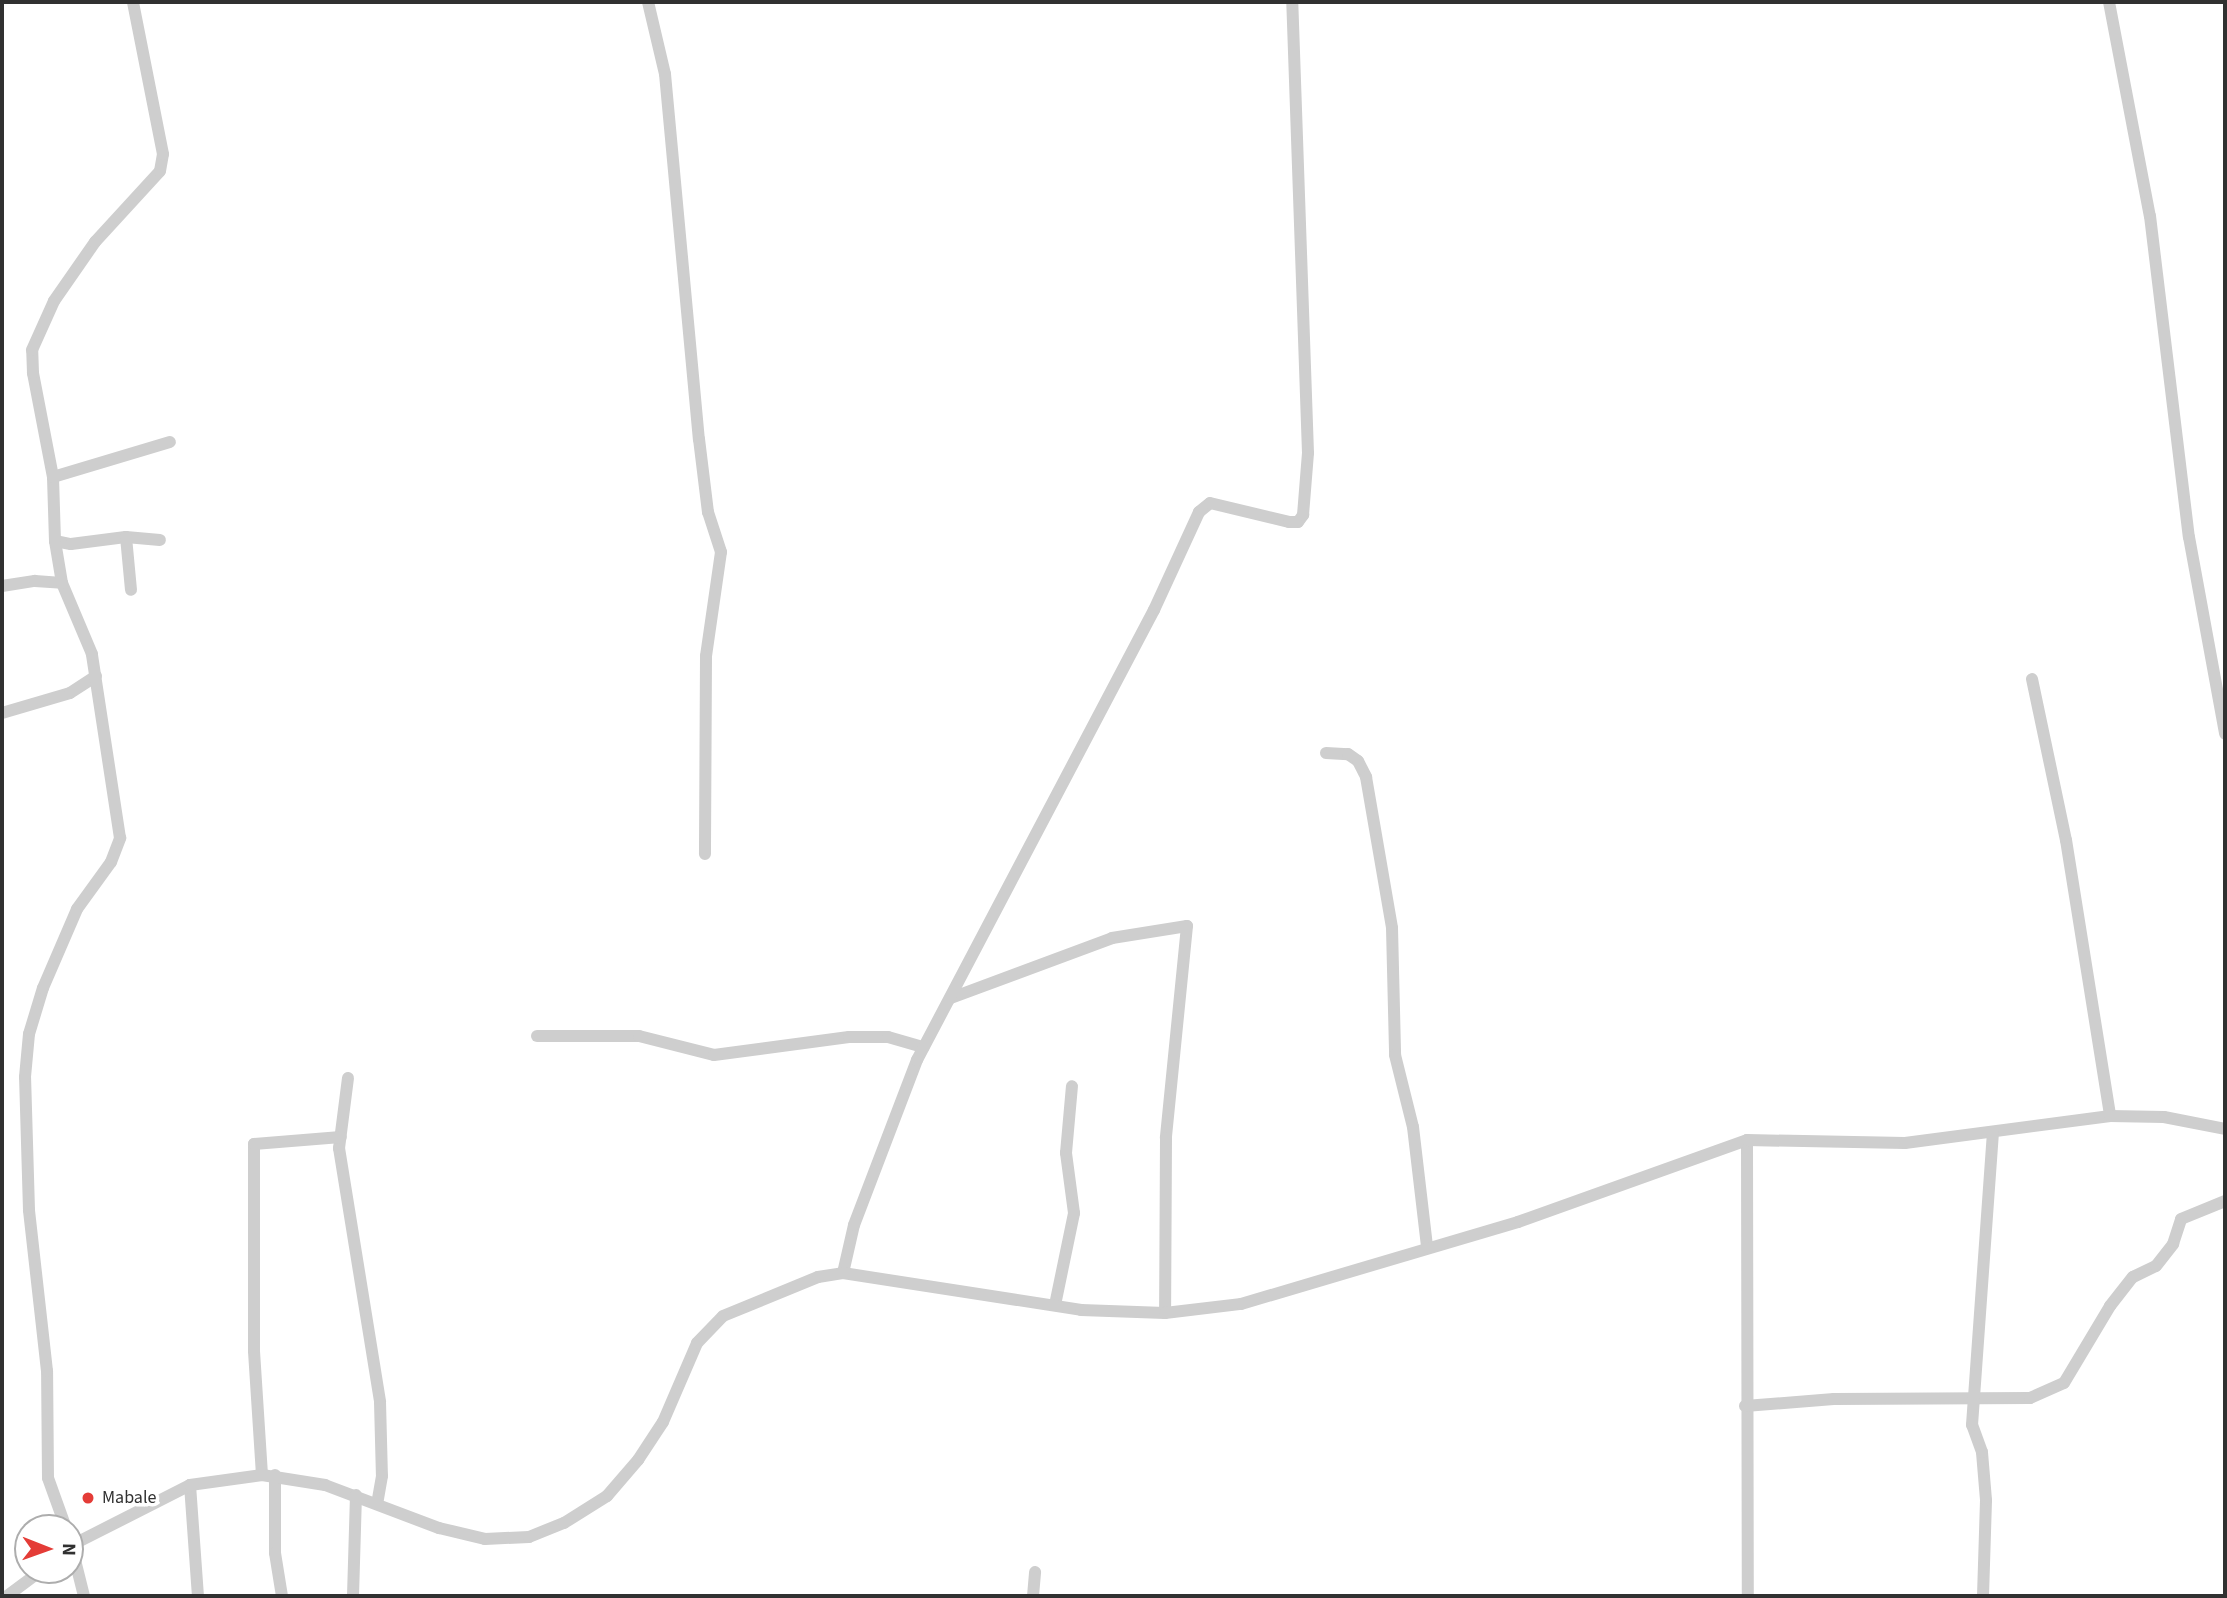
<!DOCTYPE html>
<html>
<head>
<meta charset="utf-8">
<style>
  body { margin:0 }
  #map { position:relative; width:2227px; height:1598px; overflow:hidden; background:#fff; font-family:"Source Sans 3",sans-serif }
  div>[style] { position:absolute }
  .minor>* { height:12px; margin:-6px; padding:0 6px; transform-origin:6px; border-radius:6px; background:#cecece }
  .dots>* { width:19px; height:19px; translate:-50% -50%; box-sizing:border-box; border:4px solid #fff; border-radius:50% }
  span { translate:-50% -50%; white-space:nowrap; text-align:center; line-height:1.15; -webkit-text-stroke:7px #fff; paint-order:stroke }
  .poi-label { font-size:18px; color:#313131 }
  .left { translate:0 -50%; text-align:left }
  .frame { position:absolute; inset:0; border:4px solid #313131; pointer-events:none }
  .north { position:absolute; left:14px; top:1514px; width:70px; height:70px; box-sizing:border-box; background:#fff; border:2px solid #adadad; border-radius:50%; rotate:91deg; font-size:19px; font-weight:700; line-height:28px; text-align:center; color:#313131 }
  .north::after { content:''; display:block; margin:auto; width:24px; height:32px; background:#e43c37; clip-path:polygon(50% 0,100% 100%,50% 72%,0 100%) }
</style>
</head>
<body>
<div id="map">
  <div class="minor">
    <div style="left:648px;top:2px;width:74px;rotate:76.7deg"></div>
    <div style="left:665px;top:74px;width:367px;rotate:84.7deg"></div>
    <div style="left:699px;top:439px;width:74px;rotate:83deg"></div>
    <div style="left:708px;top:512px;width:42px;rotate:72deg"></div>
    <div style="left:721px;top:552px;width:105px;rotate:98.2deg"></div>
    <div style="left:706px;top:656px;width:198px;rotate:90.3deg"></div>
    <div style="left:2109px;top:2px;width:218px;rotate:79.2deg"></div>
    <div style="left:2150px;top:216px;width:323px;rotate:83.1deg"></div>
    <div style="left:2189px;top:537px;width:200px;rotate:79.6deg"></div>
    <div style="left:53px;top:477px;width:122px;rotate:-16.7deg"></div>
    <div style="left:126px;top:537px;width:34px;rotate:5deg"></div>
    <div style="left:55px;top:541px;width:16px;rotate:11deg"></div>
    <div style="left:71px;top:544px;width:55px;rotate:-7.3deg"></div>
    <div style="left:126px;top:537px;width:53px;rotate:84.6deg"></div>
    <div style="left:2px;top:586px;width:33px;rotate:-9deg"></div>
    <div style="left:35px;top:581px;width:27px;rotate:4deg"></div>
    <div style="left:2032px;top:679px;width:165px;rotate:78.1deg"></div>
    <div style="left:2066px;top:840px;width:279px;rotate:80.9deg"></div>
    <div style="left:2px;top:713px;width:71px;rotate:-16.4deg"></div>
    <div style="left:70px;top:693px;width:31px;rotate:-33deg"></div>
    <div style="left:1326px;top:753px;width:22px;rotate:3deg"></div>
    <div style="left:1348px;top:754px;width:12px;rotate:35deg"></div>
    <div style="left:1358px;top:761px;width:18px;rotate:63deg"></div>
    <div style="left:1366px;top:777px;width:153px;rotate:80.2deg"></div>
    <div style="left:1392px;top:928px;width:127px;rotate:88.6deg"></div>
    <div style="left:1395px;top:1055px;width:74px;rotate:76deg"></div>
    <div style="left:1413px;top:1127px;width:120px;rotate:83.3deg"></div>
    <div style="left:951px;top:998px;width:172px;rotate:-20.4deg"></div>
    <div style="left:1112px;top:938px;width:76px;rotate:-9.1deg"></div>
    <div style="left:1187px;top:926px;width:213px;rotate:95.7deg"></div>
    <div style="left:1166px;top:1138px;width:175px;rotate:90.3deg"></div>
    <div style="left:537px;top:1036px;width:102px"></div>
    <div style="left:639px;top:1036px;width:77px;rotate:14.2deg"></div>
    <div style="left:714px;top:1055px;width:136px;rotate:-7.6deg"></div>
    <div style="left:849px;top:1037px;width:39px"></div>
    <div style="left:888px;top:1037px;width:37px;rotate:16deg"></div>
    <div style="left:348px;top:1078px;width:71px;rotate:97.3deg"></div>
    <div style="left:339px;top:1148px;width:257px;rotate:80.8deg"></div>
    <div style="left:380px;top:1402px;width:74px;rotate:88.5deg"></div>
    <div style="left:382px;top:1476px;width:27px;rotate:100deg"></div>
    <div style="left:1747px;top:1140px;width:456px;rotate:89.9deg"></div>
    <div style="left:843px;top:1273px;width:49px;rotate:-77.1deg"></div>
    <div style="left:854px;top:1225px;width:177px;rotate:-69.1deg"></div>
    <div style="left:917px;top:1060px;width:509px;rotate:-62.23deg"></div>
    <div style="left:1154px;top:610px;width:108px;rotate:-65.3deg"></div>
    <div style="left:1199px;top:512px;width:14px;rotate:-39deg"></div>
    <div style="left:1210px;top:503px;width:81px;rotate:13.5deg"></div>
    <div style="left:1289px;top:522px;width:9px"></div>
    <div style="left:1298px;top:522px;width:9px;rotate:-54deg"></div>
    <div style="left:1303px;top:515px;width:62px;rotate:-85.4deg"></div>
    <div style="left:1308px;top:453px;width:451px;rotate:-92deg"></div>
    <div style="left:1055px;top:1305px;width:94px;rotate:-78.3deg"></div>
    <div style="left:1074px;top:1213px;width:61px;rotate:-97.6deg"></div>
    <div style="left:1066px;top:1153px;width:67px;rotate:-84.9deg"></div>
    <div style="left:1745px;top:1406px;width:89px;rotate:-4.5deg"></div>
    <div style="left:1834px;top:1399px;width:196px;rotate:-0.3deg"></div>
    <div style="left:2030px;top:1398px;width:37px;rotate:-24deg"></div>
    <div style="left:2064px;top:1383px;width:90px;rotate:-59.1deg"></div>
    <div style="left:2110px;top:1306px;width:37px;rotate:-52deg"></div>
    <div style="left:2133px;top:1277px;width:25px;rotate:-26deg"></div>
    <div style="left:2156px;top:1266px;width:28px;rotate:-52deg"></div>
    <div style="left:2173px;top:1244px;width:26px;rotate:-72deg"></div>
    <div style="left:2181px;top:1219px;width:48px;rotate:-22.2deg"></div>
    <div style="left:262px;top:1475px;width:124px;rotate:-93.7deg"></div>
    <div style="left:254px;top:1351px;width:207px;rotate:-90deg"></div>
    <div style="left:254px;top:1144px;width:87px;rotate:-4.6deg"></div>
    <div style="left:275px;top:1475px;width:78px;rotate:90deg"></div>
    <div style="left:275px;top:1553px;width:44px;rotate:80.8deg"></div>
    <div style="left:190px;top:1485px;width:111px;rotate:85.9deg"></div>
    <div style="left:66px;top:1528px;width:53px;rotate:-109.8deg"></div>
    <div style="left:48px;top:1478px;width:107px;rotate:-90.5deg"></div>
    <div style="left:47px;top:1371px;width:162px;rotate:-96.4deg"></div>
    <div style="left:29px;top:1210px;width:133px;rotate:-91.7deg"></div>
    <div style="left:25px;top:1077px;width:43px;rotate:-84.7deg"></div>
    <div style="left:29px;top:1034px;width:48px;rotate:-73.1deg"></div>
    <div style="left:43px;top:988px;width:86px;rotate:-66.7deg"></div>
    <div style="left:77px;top:909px;width:58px;rotate:-54.1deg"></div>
    <div style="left:111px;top:862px;width:26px;rotate:-69deg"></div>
    <div style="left:120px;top:838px;width:186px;rotate:-98.7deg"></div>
    <div style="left:92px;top:654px;width:77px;rotate:-112.9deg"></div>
    <div style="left:62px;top:583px;width:43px;rotate:-99.5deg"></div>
    <div style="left:55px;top:541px;width:64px;rotate:-91.8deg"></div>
    <div style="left:53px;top:477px;width:106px;rotate:-100.9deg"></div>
    <div style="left:33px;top:373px;width:23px;rotate:-92deg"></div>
    <div style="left:32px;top:350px;width:54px;rotate:-65.8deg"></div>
    <div style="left:54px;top:301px;width:72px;rotate:-55.2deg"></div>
    <div style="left:95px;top:242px;width:96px;rotate:-47.5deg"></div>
    <div style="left:160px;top:171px;width:17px;rotate:-80deg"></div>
    <div style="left:163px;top:154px;width:155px;rotate:-101.2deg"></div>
    <div style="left:70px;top:1540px;width:58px;rotate:76deg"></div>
    <div style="left:70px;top:1546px;width:135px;rotate:-26.9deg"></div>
    <div style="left:190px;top:1485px;width:73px;rotate:-7.9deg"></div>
    <div style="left:262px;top:1475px;width:64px;rotate:9deg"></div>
    <div style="left:325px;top:1485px;width:122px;rotate:20.7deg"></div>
    <div style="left:439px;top:1528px;width:47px;rotate:13.4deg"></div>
    <div style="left:485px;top:1539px;width:44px;rotate:-2.6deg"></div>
    <div style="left:529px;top:1537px;width:38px;rotate:-22deg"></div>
    <div style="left:564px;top:1523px;width:51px;rotate:-32.1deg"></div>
    <div style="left:607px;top:1496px;width:48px;rotate:-49.3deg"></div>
    <div style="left:638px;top:1460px;width:45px;rotate:-56.7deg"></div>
    <div style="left:663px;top:1422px;width:86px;rotate:-66.7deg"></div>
    <div style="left:697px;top:1343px;width:37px;rotate:-46deg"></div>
    <div style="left:723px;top:1316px;width:103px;rotate:-22.3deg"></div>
    <div style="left:818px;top:1277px;width:25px;rotate:-9deg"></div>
    <div style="left:843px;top:1273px;width:241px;rotate:8.8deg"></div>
    <div style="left:1081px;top:1310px;width:84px;rotate:2deg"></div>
    <div style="left:1165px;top:1313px;width:77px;rotate:-6.8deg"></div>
    <div style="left:1241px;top:1304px;width:289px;rotate:-16.5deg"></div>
    <div style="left:1518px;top:1222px;width:243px;rotate:-19.7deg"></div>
    <div style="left:1747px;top:1140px;width:158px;rotate:1.1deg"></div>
    <div style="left:1905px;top:1143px;width:207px;rotate:-7.5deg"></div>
    <div style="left:2110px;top:1116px;width:54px;rotate:1.1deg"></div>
    <div style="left:2164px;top:1117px;width:62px;rotate:11.1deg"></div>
    <div style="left:7px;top:1596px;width:44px;rotate:-36.6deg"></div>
    <div style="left:353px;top:1596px;width:101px;rotate:-88.3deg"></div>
    <div style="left:1033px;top:1596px;width:24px;rotate:-85deg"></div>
    <div style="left:1983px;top:1596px;width:96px;rotate:-88.2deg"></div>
    <div style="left:1986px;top:1500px;width:48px;rotate:-94.8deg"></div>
    <div style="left:1982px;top:1452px;width:29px;rotate:-110deg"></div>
    <div style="left:1972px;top:1425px;width:293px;rotate:-85.9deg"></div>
  </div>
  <div class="dots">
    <div style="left:88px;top:1498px;background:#e43c37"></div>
  </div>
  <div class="poi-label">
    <span class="left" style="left:102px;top:1498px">Mabale</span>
  </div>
  <div class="frame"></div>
  <div class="north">N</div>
</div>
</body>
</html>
